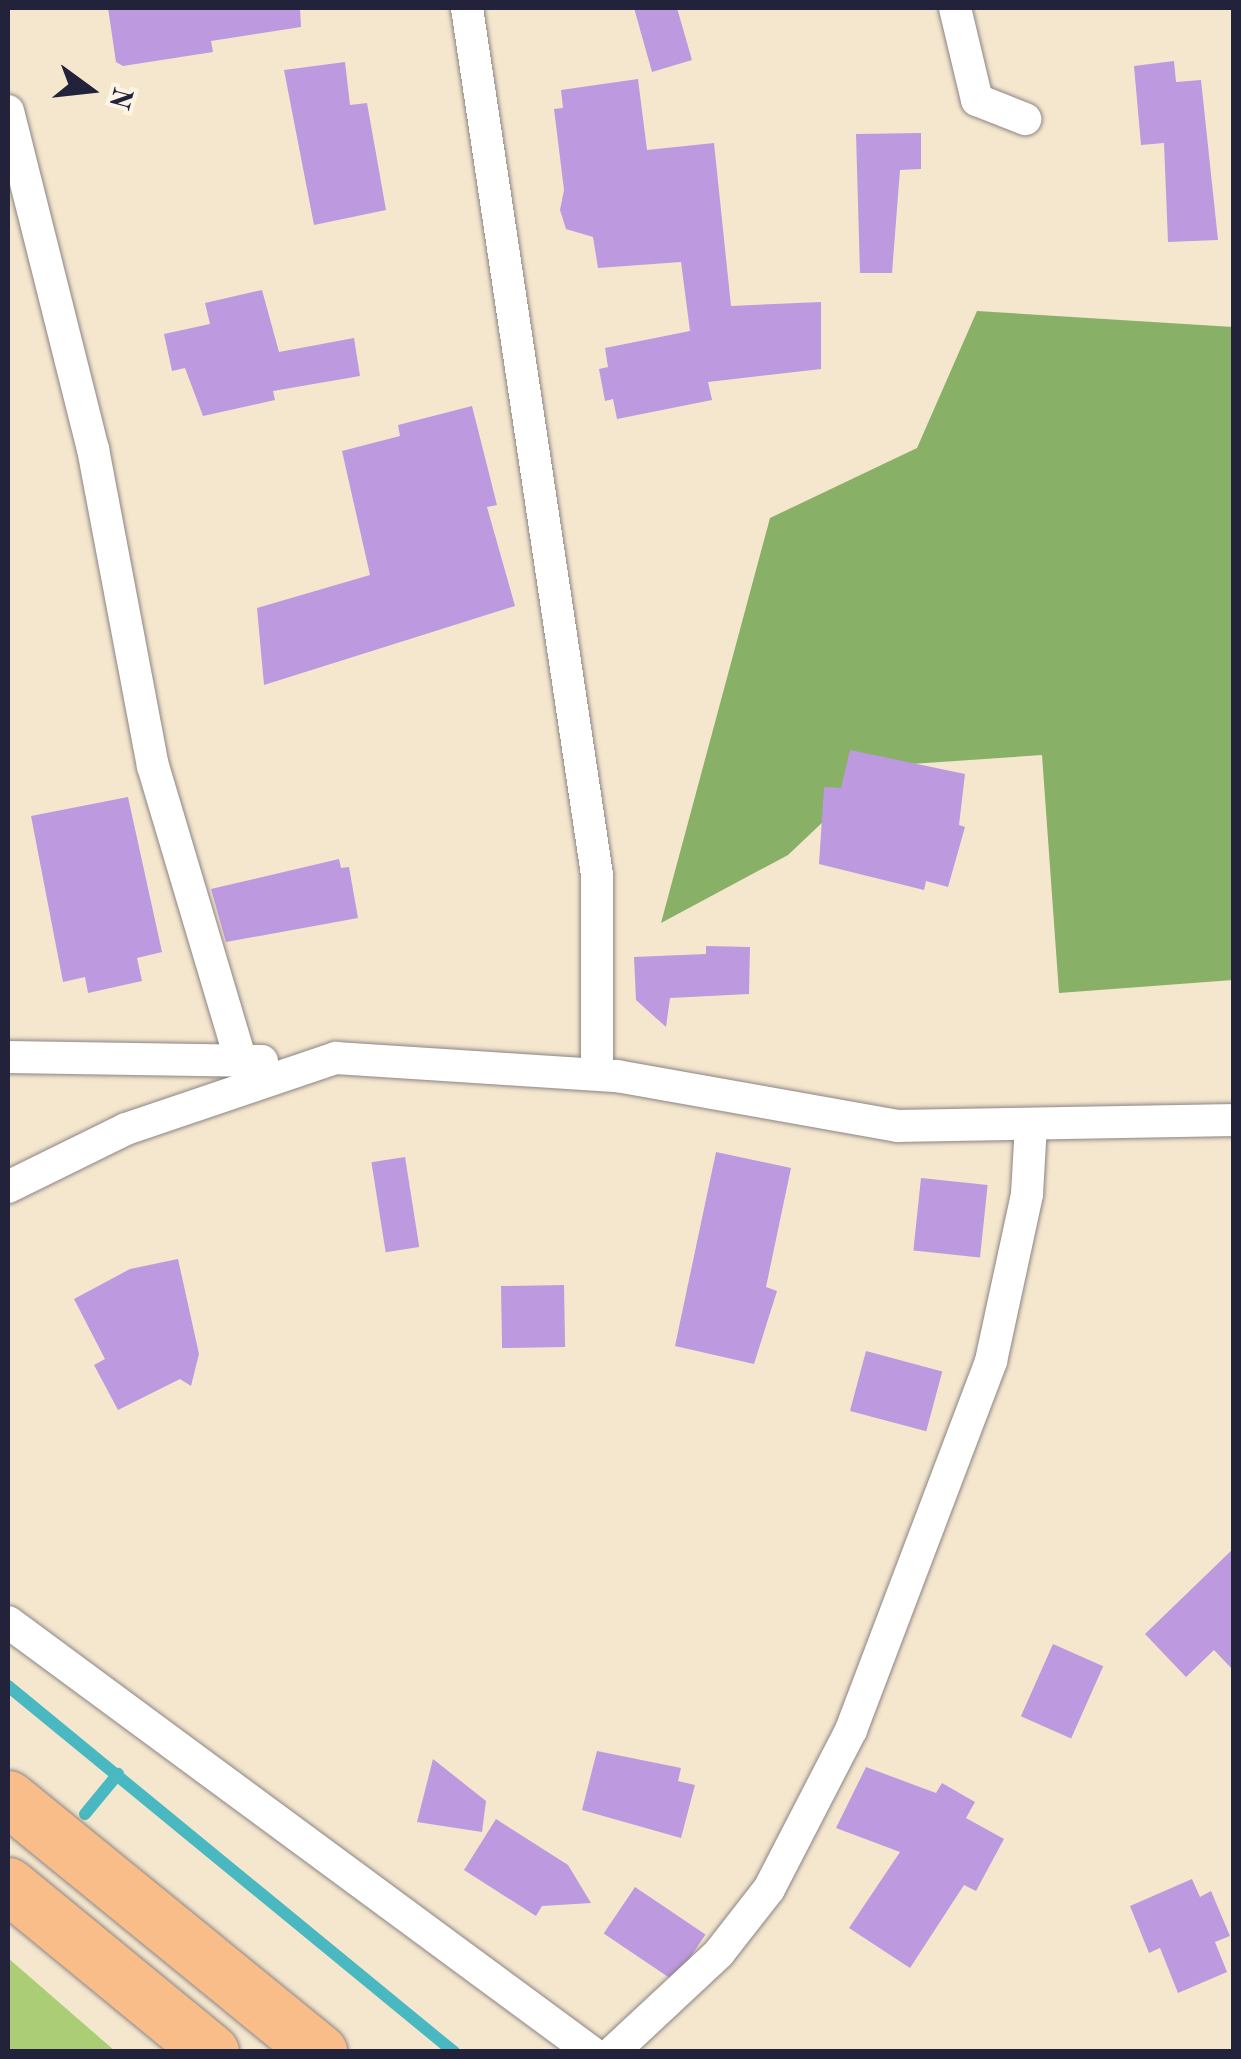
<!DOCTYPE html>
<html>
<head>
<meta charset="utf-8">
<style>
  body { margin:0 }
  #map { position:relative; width:1241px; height:2059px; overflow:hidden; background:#f5e7ce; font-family:"Old Standard TT",serif }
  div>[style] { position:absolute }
  .green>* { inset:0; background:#abcd76 }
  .forest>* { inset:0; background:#88b067 }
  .stream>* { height:12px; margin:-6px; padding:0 6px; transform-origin:6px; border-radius:6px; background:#49b8c1 }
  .building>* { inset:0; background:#bd99df; transform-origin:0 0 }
  .roads { filter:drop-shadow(0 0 2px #8c8484) drop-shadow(0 0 2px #8c8484) }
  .minor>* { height:32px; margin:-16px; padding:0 16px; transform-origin:16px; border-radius:16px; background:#fff }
  .motorway>* { height:55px; margin:-27.5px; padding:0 27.5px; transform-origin:27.5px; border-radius:27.5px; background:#f8bd89 }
  span { translate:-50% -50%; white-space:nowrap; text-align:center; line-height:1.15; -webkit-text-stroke:8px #fcf5e5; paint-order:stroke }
  .frame { position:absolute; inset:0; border:10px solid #22223b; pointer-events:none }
  .north { position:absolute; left:40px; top:40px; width:100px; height:100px; -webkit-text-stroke:8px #fcf5e5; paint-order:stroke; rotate:105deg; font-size:28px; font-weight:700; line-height:40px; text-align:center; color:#22223b }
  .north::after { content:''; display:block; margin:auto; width:35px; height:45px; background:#22223b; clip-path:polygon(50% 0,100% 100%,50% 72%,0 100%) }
</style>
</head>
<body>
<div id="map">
  <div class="green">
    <div style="clip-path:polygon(8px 1958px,115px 2051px,8px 2051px)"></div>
  </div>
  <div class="forest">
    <div style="clip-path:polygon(977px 311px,1233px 327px,1233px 980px,1059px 993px,1042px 755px,882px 766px,788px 855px,661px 923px,770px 518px,917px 448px)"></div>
  </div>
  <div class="stream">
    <div style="left:8px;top:1686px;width:577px;rotate:39.37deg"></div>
    <div style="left:85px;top:1814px;width:52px;rotate:-50.5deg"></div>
  </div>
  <div class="building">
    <div style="clip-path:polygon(108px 8px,300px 8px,301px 27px,211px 41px,213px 52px,123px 66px,116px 62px)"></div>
    <div style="clip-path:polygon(634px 8px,677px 8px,692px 60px,652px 72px)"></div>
    <div style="clip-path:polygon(1174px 61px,1176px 82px,1201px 80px,1218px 240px,1168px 242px,1164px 143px,1141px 145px,1134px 66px)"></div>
    <div style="clip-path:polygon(345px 62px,350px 105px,367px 103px,386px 210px,314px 225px,284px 70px)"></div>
    <div style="clip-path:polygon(638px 79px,647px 150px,714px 143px,731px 306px,821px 302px,821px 369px,708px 382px,712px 400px,617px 419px,613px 399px,605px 401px,599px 369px,608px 367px,605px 348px,690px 331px,681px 262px,598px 268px,593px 237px,566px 229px,560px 210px,564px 190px,554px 109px,563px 108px,561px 90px)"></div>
    <div style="clip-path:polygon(921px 133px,921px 169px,900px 170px,892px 273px,860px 273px,856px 134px)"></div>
    <div style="clip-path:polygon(262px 290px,279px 352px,354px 338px,360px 376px,273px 391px,275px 400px,203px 416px,185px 368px,172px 371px,164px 334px,210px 324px,205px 303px)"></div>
    <div style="clip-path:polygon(472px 406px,497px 505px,487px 507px,515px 606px,264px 685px,257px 608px,370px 575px,342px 451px,400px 436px,398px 425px)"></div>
    <div style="clip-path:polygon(850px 750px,965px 774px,959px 825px,965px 827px,948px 887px,926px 881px,924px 890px,819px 864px,824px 787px,841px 788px)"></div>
    <div style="clip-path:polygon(128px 797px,162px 952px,137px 958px,142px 981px,88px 993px,85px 977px,63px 982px,31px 816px)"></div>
    <div style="clip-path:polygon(339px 859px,341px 868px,349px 867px,358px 918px,226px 942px,211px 889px)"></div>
    <div style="clip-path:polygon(706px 946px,750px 947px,749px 994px,670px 998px,666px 1027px,636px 1000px,634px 957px,706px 954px)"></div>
    <div style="clip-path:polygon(716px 1152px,791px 1168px,766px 1287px,777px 1291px,754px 1364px,675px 1346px)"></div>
    <div style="left:405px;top:1157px;width:91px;height:34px;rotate:81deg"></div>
    <div style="left:921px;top:1178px;width:67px;height:73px;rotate:6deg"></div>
    <div style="clip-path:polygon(178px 1259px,199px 1354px,191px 1386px,180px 1379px,118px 1410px,94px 1365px,105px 1359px,74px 1299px,130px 1269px)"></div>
    <div style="left:564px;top:1285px;width:62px;height:63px;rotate:89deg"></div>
    <div style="left:866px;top:1351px;width:79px;height:62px;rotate:15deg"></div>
    <div style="clip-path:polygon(1234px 1548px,1234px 1671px,1214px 1650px,1186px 1677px,1145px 1634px)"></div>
    <div style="left:1053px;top:1644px;width:55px;height:79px;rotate:24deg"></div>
    <div style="clip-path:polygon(597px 1751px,681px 1768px,678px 1781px,695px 1785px,681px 1838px,582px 1810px)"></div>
    <div style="clip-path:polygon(433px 1759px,486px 1801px,482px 1832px,417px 1822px)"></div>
    <div style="clip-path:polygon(866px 1767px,936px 1793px,942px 1783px,975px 1802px,966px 1818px,1004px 1839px,976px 1891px,964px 1885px,910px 1968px,849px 1928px,900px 1852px,836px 1828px)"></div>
    <div style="clip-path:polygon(496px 1819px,568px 1865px,591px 1903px,542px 1906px,536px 1916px,464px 1870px)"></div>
    <div style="clip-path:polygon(1192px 1879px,1200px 1897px,1211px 1891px,1230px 1936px,1215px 1942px,1227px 1972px,1178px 1993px,1160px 1948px,1149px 1953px,1130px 1906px)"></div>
    <div style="left:635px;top:1887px;width:85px;height:56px;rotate:34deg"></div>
  </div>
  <div class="roads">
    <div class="minor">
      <div style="left:467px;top:8px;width:877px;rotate:81.47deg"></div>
      <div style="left:597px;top:875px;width:198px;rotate:90deg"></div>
      <div style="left:955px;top:8px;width:95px;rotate:76.6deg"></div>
      <div style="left:977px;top:100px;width:52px;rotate:21.6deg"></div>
      <div style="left:8px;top:111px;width:349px;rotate:75.9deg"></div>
      <div style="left:93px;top:449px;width:323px;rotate:79.3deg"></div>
      <div style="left:153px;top:766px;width:309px;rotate:73.4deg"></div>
      <div style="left:8px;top:1057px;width:254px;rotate:0.9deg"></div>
      <div style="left:8px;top:1187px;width:131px;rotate:-26.2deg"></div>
      <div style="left:126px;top:1129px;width:222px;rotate:-18.7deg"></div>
      <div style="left:336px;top:1058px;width:282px;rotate:3.7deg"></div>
      <div style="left:617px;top:1076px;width:285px;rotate:10.1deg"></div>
      <div style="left:898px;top:1126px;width:336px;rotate:-1deg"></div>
      <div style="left:8px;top:1622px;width:724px;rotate:36.41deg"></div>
      <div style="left:613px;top:2052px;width:145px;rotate:-43deg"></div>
      <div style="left:719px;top:1953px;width:81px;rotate:-52deg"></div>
      <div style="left:769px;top:1889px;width:179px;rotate:-62.7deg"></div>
      <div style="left:851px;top:1730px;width:395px;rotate:-69.2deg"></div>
      <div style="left:991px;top:1361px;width:171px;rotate:-77.8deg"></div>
      <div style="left:1027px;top:1194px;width:70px;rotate:-86.7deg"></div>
    </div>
    <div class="motorway">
      <div style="left:8px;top:1798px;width:402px;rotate:39.2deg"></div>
      <div style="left:8px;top:1885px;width:263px;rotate:39.4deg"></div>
    </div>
  </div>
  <div class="frame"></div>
  <div class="north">N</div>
</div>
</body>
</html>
